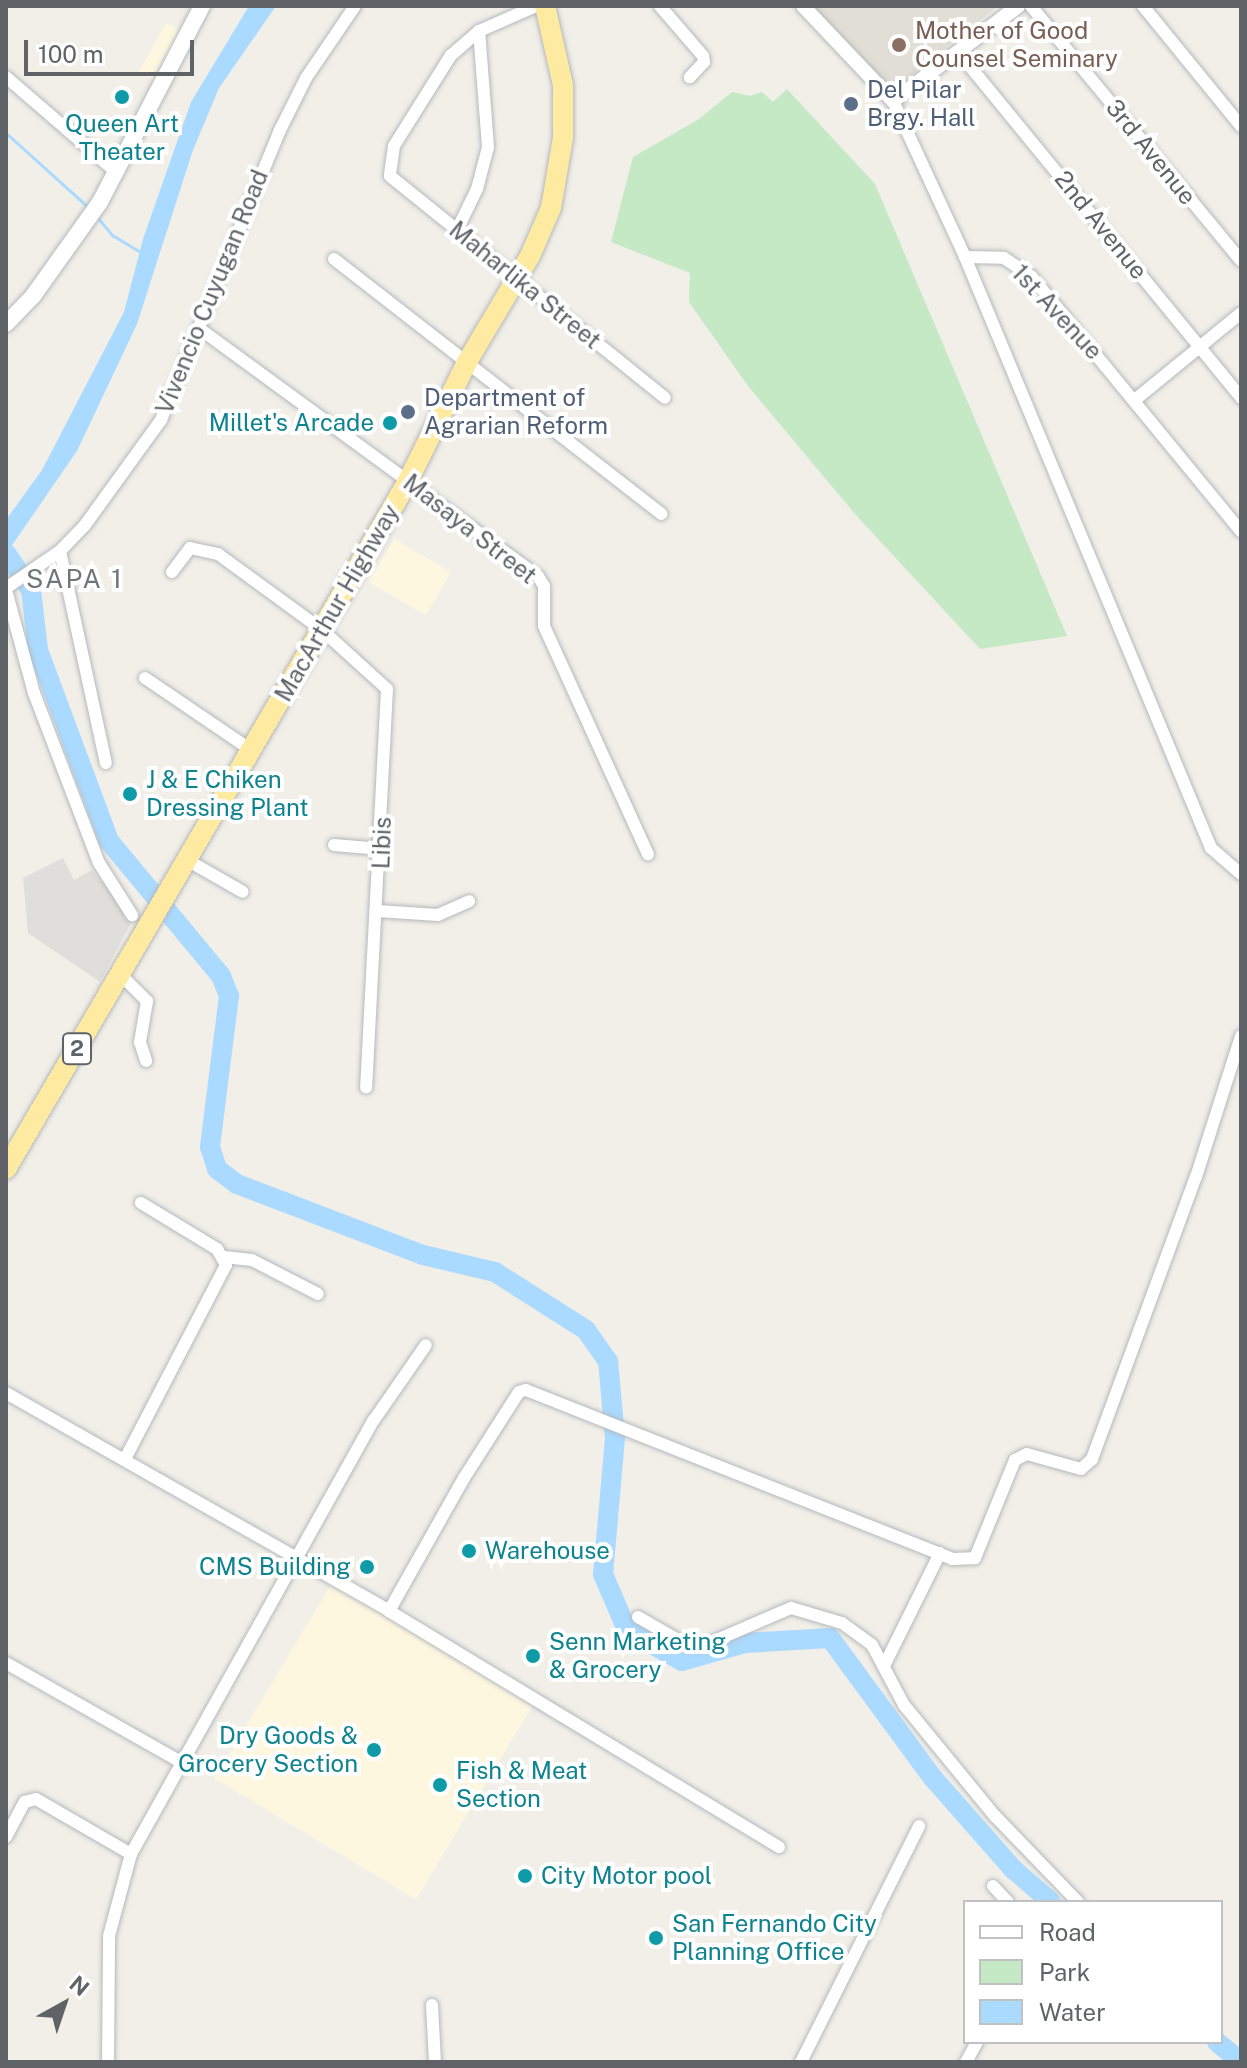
<!DOCTYPE html>
<html>
<head>
<meta charset="utf-8">
<style>
  body { margin:0 }
  #map { position:relative; width:1247px; height:2068px; overflow:hidden; background:#f1efe8; font-family:"Public Sans",sans-serif }
  div>[style] { position:absolute }
  .commercial>* { inset:0; background:#fef7e0; transform-origin:0 0 }
  .industrial>* { inset:0; background:#e0deda }
  .education>* { inset:0; background:#e1ded6 }
  .green>* { inset:0; background:#c5e8c5 }
  .water>* { inset:0; background:#aadaff }
  .stream>* { height:3px; margin:-1.5px; padding:0 1.5px; transform-origin:1.5px; border-radius:1.5px; background:#aadaff }
  .river>* { height:20px; margin:-10px; padding:0 10px; transform-origin:10px; border-radius:10px; background:#aadaff }
  .roads { filter:drop-shadow(0 0 2px #b5b8bc) drop-shadow(0 0 2px #b5b8bc) }
  .minor>* { height:12px; margin:-6px; padding:0 6px; transform-origin:6px; border-radius:6px; background:#fff }
  .tertiary>* { height:14px; margin:-7px; padding:0 7px; transform-origin:7px; border-radius:7px; background:#fff }
  .secondary>* { height:16px; margin:-8px; padding:0 8px; transform-origin:8px; border-radius:8px; background:#fff }
  .trunk>* { height:20px; margin:-10px; padding:0 10px; transform-origin:10px; border-radius:10px; background:#feeaa1 }
  .dots>* { width:22px; height:22px; translate:-50% -50%; box-sizing:border-box; border:4px solid #fff; border-radius:50% }
  span { translate:-50% -50%; white-space:nowrap; text-align:center; line-height:1.15; -webkit-text-stroke:8px #fff; paint-order:stroke }
  .shield-label span { padding:2px 6px; background:#fff; border:2px solid; border-radius:6px; -webkit-text-stroke-width:0 }
  .shield-label { font-size:22px; color:#5f6368; font-weight:700 }
  .education-label { font-size:24px; color:#785e54 }
  .left { translate:0 -50%; text-align:left }
  .service-label { font-size:24px; color:#4e5e75 }
  .culture-label { font-size:24px; color:#0d838f }
  .right { translate:-100% -50%; text-align:right }
  .street-label { font-size:24px; color:#5f6368 }
  .neighbourhood-label { font-size:26px; color:#70757a; letter-spacing:2px }
  .frame { position:absolute; inset:0; border:8px solid #5f6368; pointer-events:none }
  .legend { position:absolute; left:963px; top:1900px; width:260px; height:144px; box-sizing:border-box; background:#fff; border:2px solid #bfc1c3; margin:0; padding:10px 14px; list-style:none; font-size:24px; color:#5f6368 }
  .legend li { display:flex; align-items:center; gap:16px; height:40px }
  .legend b { width:40px; border:2px solid #bfc1c3 }
  .north { position:absolute; left:24px; top:1964px; width:80px; height:80px; -webkit-text-stroke:6px #fff; paint-order:stroke; rotate:40deg; font-size:22px; font-weight:700; line-height:32px; text-align:center; color:#5f6368 }
  .north::after { content:''; display:block; margin:auto; width:28px; height:36px; background:#5f6368; clip-path:polygon(50% 0,100% 100%,50% 72%,0 100%) }
  .scale { position:absolute; left:24px; top:40px; width:170px; height:36px; box-sizing:border-box; border:4px solid #5f6368; border-top:0; padding-left:10px; font-size:24px; line-height:28px; white-space:nowrap; color:#5f6368; -webkit-text-stroke:6px #fff; paint-order:stroke }
</style>
</head>
<body>
<div id="map">
  <div class="commercial">
    <div style="left:166px;top:23px;width:21px;height:56px;rotate:29deg"></div>
    <div style="left:394px;top:539px;width:66px;height:50px;rotate:30deg"></div>
    <div style="left:332px;top:1583px;width:235px;height:228px;rotate:31deg"></div>
  </div>
  <div class="industrial">
    <div style="clip-path:polygon(63px 858px,74px 880px,92px 870px,133px 919px,100px 982px,28px 933px,23px 878px)"></div>
  </div>
  <div class="education">
    <div style="clip-path:polygon(812px 6px,998px 6px,899px 85px,885px 84px)"></div>
  </div>
  <div class="green">
    <div style="clip-path:polygon(787px 89px,875px 184px,1067px 636px,980px 649px,855px 514px,748px 386px,689px 302px,690px 273px,611px 242px,633px 157px,699px 119px,732px 92px,750px 96px,762px 92px,773px 102px)"></div>
  </div>
  <div class="water">
    <div style="clip-path:polygon(249px 6px,276px 6px,219px 88px,193px 150px,137px 324px,77px 451px,6px 554px,6px 520px,42px 470px,124px 312px,143px 239px,191px 102px)"></div>
  </div>
  <div class="stream">
    <div style="left:6px;top:133px;width:112px;rotate:42.1deg"></div>
    <div style="left:97px;top:217px;width:23px;rotate:50deg"></div>
    <div style="left:112px;top:235px;width:35px;rotate:31deg"></div>
  </div>
  <div class="river">
    <div style="left:6px;top:553px;width:45px;rotate:56deg"></div>
    <div style="left:31px;top:590px;width:60px;rotate:83.3deg"></div>
    <div style="left:38px;top:650px;width:204px;rotate:69.6deg"></div>
    <div style="left:109px;top:841px;width:175px;rotate:50.3deg"></div>
    <div style="left:221px;top:976px;width:22px;rotate:68deg"></div>
    <div style="left:229px;top:996px;width:152px;rotate:97.2deg"></div>
    <div style="left:210px;top:1147px;width:23px;rotate:72deg"></div>
    <div style="left:217px;top:1169px;width:25px;rotate:37deg"></div>
    <div style="left:237px;top:1184px;width:199px;rotate:20.9deg"></div>
    <div style="left:423px;top:1255px;width:74px;rotate:13.3deg"></div>
    <div style="left:495px;top:1272px;width:108px;rotate:32.5deg"></div>
    <div style="left:586px;top:1330px;width:38px;rotate:55deg"></div>
    <div style="left:608px;top:1361px;width:77px;rotate:84.8deg"></div>
    <div style="left:615px;top:1438px;width:137px;rotate:95deg"></div>
    <div style="left:603px;top:1574px;width:61px;rotate:66.8deg"></div>
    <div style="left:627px;top:1630px;width:63px;rotate:29.4deg"></div>
    <div style="left:682px;top:1661px;width:66px;rotate:-15.9deg"></div>
    <div style="left:745px;top:1643px;width:85px;rotate:-3.4deg"></div>
    <div style="left:830px;top:1638px;width:174px;rotate:53.7deg"></div>
    <div style="left:933px;top:1778px;width:121px;rotate:48.7deg"></div>
    <div style="left:1013px;top:1869px;width:50px;rotate:41deg"></div>
    <div style="left:1217px;top:2042px;width:31px;rotate:40deg"></div>
  </div>
  <div class="roads">
    <div class="minor">
      <div style="left:536px;top:6px;width:62px;rotate:156.3deg"></div>
      <div style="left:479px;top:31px;width:37px;rotate:139deg"></div>
      <div style="left:451px;top:55px;width:107px;rotate:122.1deg"></div>
      <div style="left:394px;top:146px;width:30px;rotate:98deg"></div>
      <div style="left:390px;top:176px;width:353px;rotate:38.9deg"></div>
      <div style="left:660px;top:6px;width:66px;rotate:49.3deg"></div>
      <div style="left:703px;top:56px;width:6px;rotate:81deg"></div>
      <div style="left:704px;top:62px;width:21px;rotate:133deg"></div>
      <div style="left:1031px;top:6px;width:330px;rotate:50.5deg"></div>
      <div style="left:1143px;top:6px;width:155px;rotate:50.8deg"></div>
      <div style="left:959px;top:53px;width:446px;rotate:50.7deg"></div>
      <div style="left:6px;top:77px;width:145px;rotate:40.8deg"></div>
      <div style="left:893px;top:101px;width:172px;rotate:65.2deg"></div>
      <div style="left:965px;top:257px;width:640px;rotate:67.4deg"></div>
      <div style="left:1211px;top:848px;width:40px;rotate:41deg"></div>
      <div style="left:457px;top:230px;width:46px;rotate:-64deg"></div>
      <div style="left:477px;top:189px;width:43px;rotate:-75.3deg"></div>
      <div style="left:488px;top:147px;width:116px;rotate:-94.4deg"></div>
      <div style="left:965px;top:257px;width:39px;rotate:1deg"></div>
      <div style="left:1004px;top:258px;width:34px;rotate:34deg"></div>
      <div style="left:1032px;top:277px;width:329px;rotate:50.6deg"></div>
      <div style="left:334px;top:259px;width:415px;rotate:37.9deg"></div>
      <div style="left:200px;top:329px;width:419px;rotate:36.2deg"></div>
      <div style="left:538px;top:576px;width:12px;rotate:59deg"></div>
      <div style="left:544px;top:586px;width:40px;rotate:90deg"></div>
      <div style="left:544px;top:626px;width:251px;rotate:65.5deg"></div>
      <div style="left:1136px;top:399px;width:136px;rotate:-39.3deg"></div>
      <div style="left:60px;top:551px;width:217px;rotate:77.8deg"></div>
      <div style="left:172px;top:572px;width:30px;rotate:-53deg"></div>
      <div style="left:190px;top:548px;width:29px;rotate:12deg"></div>
      <div style="left:218px;top:554px;width:127px;rotate:36.1deg"></div>
      <div style="left:321px;top:629px;width:89px;rotate:42.3deg"></div>
      <div style="left:387px;top:689px;width:399px;rotate:93deg"></div>
      <div style="left:6px;top:588px;width:65px;rotate:-34.4deg"></div>
      <div style="left:60px;top:551px;width:36px;rotate:-46deg"></div>
      <div style="left:85px;top:525px;width:130px;rotate:-54.1deg"></div>
      <div style="left:161px;top:420px;width:311px;rotate:-67.7deg"></div>
      <div style="left:279px;top:132px;width:60px;rotate:-63.4deg"></div>
      <div style="left:306px;top:78px;width:87px;rotate:-55.8deg"></div>
      <div style="left:6px;top:590px;width:107px;rotate:74.8deg"></div>
      <div style="left:34px;top:693px;width:182px;rotate:69.1deg"></div>
      <div style="left:99px;top:863px;width:62px;rotate:57.6deg"></div>
      <div style="left:145px;top:678px;width:128px;rotate:34.2deg"></div>
      <div style="left:334px;top:845px;width:47px;rotate:4.9deg"></div>
      <div style="left:187px;top:860px;width:64px;rotate:29.7deg"></div>
      <div style="left:378px;top:911px;width:60px;rotate:3.8deg"></div>
      <div style="left:438px;top:915px;width:34px;rotate:-24deg"></div>
      <div style="left:121px;top:975px;width:37px;rotate:45deg"></div>
      <div style="left:147px;top:1001px;width:42px;rotate:99.7deg"></div>
      <div style="left:140px;top:1042px;width:20px;rotate:72deg"></div>
      <div style="left:224px;top:1257px;width:28px;rotate:6deg"></div>
      <div style="left:252px;top:1260px;width:74px;rotate:27.3deg"></div>
      <div style="left:6px;top:1393px;width:441px;rotate:29.6deg"></div>
      <div style="left:389px;top:1611px;width:456px;rotate:31.2deg"></div>
      <div style="left:125px;top:1459px;width:219px;rotate:-62.5deg"></div>
      <div style="left:226px;top:1265px;width:18px;rotate:-119deg"></div>
      <div style="left:217px;top:1249px;width:89px;rotate:-148.8deg"></div>
      <div style="left:389px;top:1611px;width:153px;rotate:-60.6deg"></div>
      <div style="left:464px;top:1478px;width:102px;rotate:-57.4deg"></div>
      <div style="left:519px;top:1392px;width:7px;rotate:-16deg"></div>
      <div style="left:526px;top:1390px;width:458px;rotate:21.6deg"></div>
      <div style="left:952px;top:1559px;width:23px;rotate:-2deg"></div>
      <div style="left:975px;top:1558px;width:106px;rotate:-67.8deg"></div>
      <div style="left:1015px;top:1460px;width:13px;rotate:-27deg"></div>
      <div style="left:1027px;top:1454px;width:56px;rotate:15.5deg"></div>
      <div style="left:1081px;top:1469px;width:15px;rotate:-42deg"></div>
      <div style="left:1092px;top:1459px;width:301px;rotate:-69.8deg"></div>
      <div style="left:1196px;top:1177px;width:148px;rotate:-72.3deg"></div>
      <div style="left:638px;top:1617px;width:54px;rotate:29.9deg"></div>
      <div style="left:685px;top:1644px;width:20px;rotate:3deg"></div>
      <div style="left:705px;top:1645px;width:94px;rotate:-23.3deg"></div>
      <div style="left:791px;top:1608px;width:53px;rotate:16.4deg"></div>
      <div style="left:842px;top:1623px;width:37px;rotate:36deg"></div>
      <div style="left:872px;top:1645px;width:68px;rotate:61.9deg"></div>
      <div style="left:904px;top:1705px;width:144px;rotate:50.7deg"></div>
      <div style="left:995px;top:1816px;width:120px;rotate:46deg"></div>
      <div style="left:6px;top:1663px;width:201px;rotate:29.5deg"></div>
      <div style="left:884px;top:1666px;width:126px;rotate:-63.6deg"></div>
      <div style="left:6px;top:1837px;width:40px;rotate:-62deg"></div>
      <div style="left:25px;top:1802px;width:11px;rotate:-15deg"></div>
      <div style="left:36px;top:1799px;width:110px;rotate:30.1deg"></div>
      <div style="left:993px;top:1886px;width:22px;rotate:47deg"></div>
      <div style="left:432px;top:2005px;width:57px;rotate:87deg"></div>
      <div style="left:108px;top:2062px;width:126px;rotate:-89.5deg"></div>
      <div style="left:109px;top:1936px;width:85px;rotate:-75deg"></div>
      <div style="left:131px;top:1854px;width:497px;rotate:-60.8deg"></div>
      <div style="left:374px;top:1420px;width:91px;rotate:-55.3deg"></div>
      <div style="left:801px;top:2062px;width:264px;rotate:-63.4deg"></div>
      <div style="left:966px;top:2062px;width:23px;rotate:-61deg"></div>
    </div>
    <div class="tertiary">
      <div style="left:803px;top:6px;width:131px;rotate:46.5deg"></div>
      <div style="left:893px;top:101px;width:157px;rotate:-37.2deg"></div>
    </div>
    <div class="secondary">
      <div style="left:6px;top:324px;width:39px;rotate:-46deg"></div>
      <div style="left:33px;top:296px;width:115px;rotate:-54.5deg"></div>
      <div style="left:100px;top:202px;width:221px;rotate:-62.5deg"></div>
    </div>
    <div class="trunk">
      <div style="left:6px;top:1169px;width:797px;rotate:-59.7deg"></div>
      <div style="left:408px;top:481px;width:133px;rotate:-63.6deg"></div>
      <div style="left:467px;top:362px;width:123px;rotate:-59.3deg"></div>
      <div style="left:530px;top:256px;width:52px;rotate:-66.4deg"></div>
      <div style="left:551px;top:208px;width:71px;rotate:-80.3deg"></div>
      <div style="left:563px;top:138px;width:53px;rotate:-90deg"></div>
      <div style="left:563px;top:85px;width:81px;rotate:-102.8deg"></div>
    </div>
  </div>
  <div class="dots">
    <div style="left:899px;top:45px;background:#8d6e63"></div>
    <div style="left:122px;top:97px;background:#0f9aa8"></div>
    <div style="left:851px;top:104px;background:#5c6f8a"></div>
    <div style="left:408px;top:412px;background:#5c6f8a"></div>
    <div style="left:390px;top:423px;background:#0f9aa8"></div>
    <div style="left:130px;top:794px;background:#0f9aa8"></div>
    <div style="left:469px;top:1551px;background:#0f9aa8"></div>
    <div style="left:367px;top:1567px;background:#0f9aa8"></div>
    <div style="left:533px;top:1656px;background:#0f9aa8"></div>
    <div style="left:374px;top:1750px;background:#0f9aa8"></div>
    <div style="left:440px;top:1785px;background:#0f9aa8"></div>
    <div style="left:525px;top:1876px;background:#0f9aa8"></div>
    <div style="left:656px;top:1938px;background:#0f9aa8"></div>
  </div>
  <div class="shield-label">
    <span style="left:77px;top:1049px">2</span>
  </div>
  <div class="education-label">
    <span class="left" style="left:915px;top:45px">Mother of Good<br>Counsel Seminary</span>
  </div>
  <div class="service-label">
    <span class="left" style="left:867px;top:104px">Del Pilar<br>Brgy. Hall</span>
    <span class="left" style="left:424px;top:412px">Department of<br>Agrarian Reform</span>
  </div>
  <div class="culture-label">
    <span style="left:122px;top:138px">Queen Art<br>Theater</span>
    <span class="right" style="left:374px;top:423px">Millet's Arcade</span>
    <span class="left" style="left:146px;top:794px">J &amp; E Chiken<br>Dressing Plant</span>
    <span class="left" style="left:485px;top:1551px">Warehouse</span>
    <span class="right" style="left:351px;top:1567px">CMS Building</span>
    <span class="left" style="left:549px;top:1656px">Senn Marketing<br>&amp; Grocery</span>
    <span class="right" style="left:358px;top:1750px">Dry Goods &amp;<br>Grocery Section</span>
    <span class="left" style="left:456px;top:1785px">Fish &amp; Meat<br>Section</span>
    <span class="left" style="left:541px;top:1876px">City Motor pool</span>
    <span class="left" style="left:672px;top:1938px">San Fernando City<br>Planning Office</span>
  </div>
  <div class="street-label">
    <span style="left:1151px;top:152px;rotate:51deg">3rd Avenue</span>
    <span style="left:1101px;top:225px;rotate:51deg">2nd Avenue</span>
    <span style="left:525px;top:285px;rotate:39deg">Maharlika Street</span>
    <span style="left:212px;top:292px;rotate:-68deg">Vivencio Cuyugan Road</span>
    <span style="left:1057px;top:312px;rotate:47deg">1st Avenue</span>
    <span style="left:470px;top:529px;rotate:38deg">Masaya Street</span>
    <span style="left:337px;top:603px;rotate:-60deg">MacArthur Highway</span>
    <span style="left:382px;top:843px;rotate:-88deg">Libis</span>
  </div>
  <div class="neighbourhood-label">
    <span style="left:75px;top:579px">SAPA 1</span>
  </div>
  <div class="frame"></div>
  <ul class="legend">
  <li><b style="height:10px;background:#fff"></b>Road</li>
  <li><b style="height:22px;background:#c5e8c5"></b>Park</li>
  <li><b style="height:22px;background:#aadaff"></b>Water</li>
  </ul>
  <div class="north">N</div>
  <div class="scale">100 m</div>
</div>
</body>
</html>
